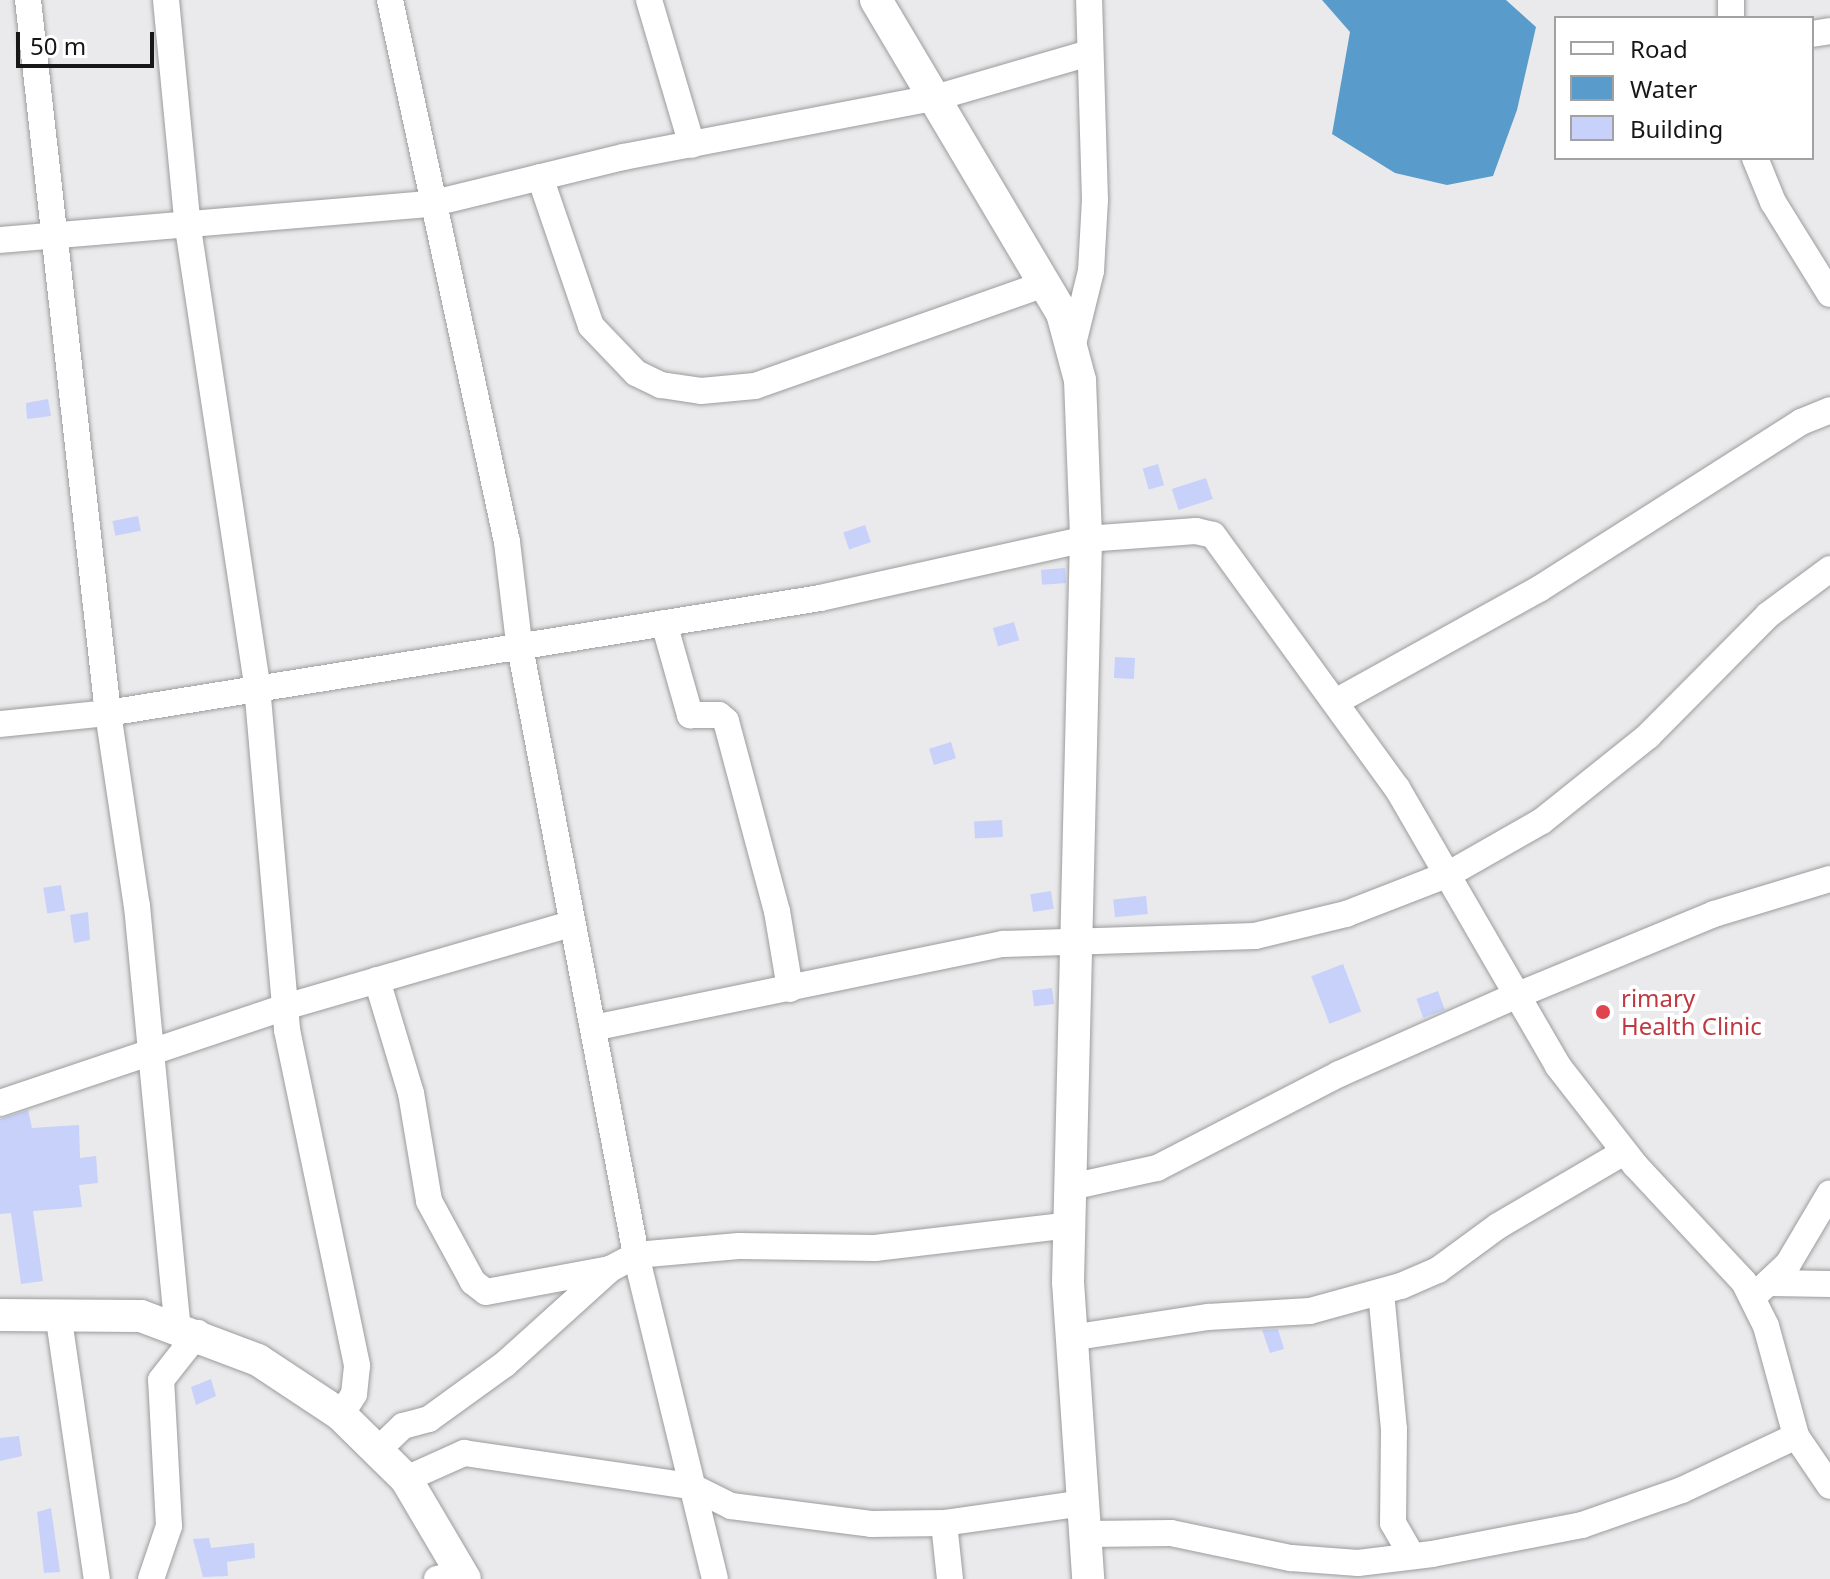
<!DOCTYPE html>
<html>
<head>
<meta charset="utf-8">
<style>
  body { margin:0 }
  #map { position:relative; width:1830px; height:1579px; overflow:hidden; background:#eaeaec; font-family:"Noto Sans",sans-serif }
  div>[style] { position:absolute }
  .water>* { inset:0; background:#599ccb }
  .building>* { inset:0; background:#c7d1fa; transform-origin:0 0 }
  .roads { filter:drop-shadow(0 0 2px #9b9c9d) drop-shadow(0 0 2px #9b9c9d) }
  .minor>* { height:26px; margin:-13px; padding:0 13px; transform-origin:13px; border-radius:13px; background:#fff }
  .major>* { height:32px; margin:-16px; padding:0 16px; transform-origin:16px; border-radius:16px; background:#fff }
  .dots>* { width:22px; height:22px; translate:-50% -50%; box-sizing:border-box; border:4px solid #fff; border-radius:50% }
  span { translate:-50% -50%; white-space:nowrap; text-align:center; line-height:1.15; -webkit-text-stroke:8px #fff; paint-order:stroke }
  .health-label { font-size:24px; color:#be3a42 }
  .left { translate:0 -50%; text-align:left }
  .legend { position:absolute; left:1554px; top:16px; width:260px; height:144px; box-sizing:border-box; background:#fff; border:2px solid #a2a2a2; margin:0; padding:10px 14px; list-style:none; font-size:24px; color:#171717 }
  .legend li { display:flex; align-items:center; gap:16px; height:40px }
  .legend b { width:40px; border:2px solid #a2a2a2 }
  .scale { position:absolute; left:16px; top:32px; width:138px; height:36px; box-sizing:border-box; border:4px solid #171717; border-top:0; padding-left:10px; font-size:24px; line-height:28px; white-space:nowrap; color:#171717; -webkit-text-stroke:6px #fff; paint-order:stroke }
</style>
</head>
<body>
<div id="map">
  <div class="water">
    <div style="clip-path:polygon(1322px 0,1506px 0,1536px 27px,1517px 110px,1493px 176px,1447px 185px,1395px 173px,1332px 134px,1350px 32px)"></div>
  </div>
  <div class="building">
    <div style="clip-path:polygon(48px 399px,51px 416px,27px 419px,26px 403px)"></div>
    <div style="left:1158px;top:464px;width:22px;height:16px;rotate:74deg"></div>
    <div style="left:1206px;top:478px;width:22px;height:36px;rotate:72deg"></div>
    <div style="left:138px;top:516px;width:15px;height:26px;rotate:79deg"></div>
    <div style="left:865px;top:525px;width:18px;height:23px;rotate:71deg"></div>
    <div style="left:1065px;top:568px;width:15px;height:24px;rotate:86deg"></div>
    <div style="left:1014px;top:622px;width:19px;height:22px;rotate:74deg"></div>
    <div style="left:1115px;top:657px;width:20px;height:21px;rotate:3deg"></div>
    <div style="left:951px;top:742px;width:17px;height:23px;rotate:73deg"></div>
    <div style="left:1002px;top:820px;width:17px;height:28px;rotate:87deg"></div>
    <div style="left:61px;top:885px;width:26px;height:18px;rotate:81deg"></div>
    <div style="left:1051px;top:891px;width:18px;height:21px;rotate:81deg"></div>
    <div style="left:1146px;top:896px;width:18px;height:33px;rotate:84deg"></div>
    <div style="clip-path:polygon(88px 912px,90px 940px,74px 943px,70px 915px)"></div>
    <div style="left:1343px;top:964px;width:51px;height:34px;rotate:69deg"></div>
    <div style="left:1052px;top:988px;width:16px;height:20px;rotate:83deg"></div>
    <div style="left:1438px;top:991px;width:20px;height:23px;rotate:70deg"></div>
    <div style="clip-path:polygon(28px 1110px,32px 1128px,79px 1125px,80px 1158px,96px 1156px,98px 1183px,79px 1185px,82px 1207px,33px 1211px,43px 1281px,21px 1284px,11px 1213px,0 1214px,0 1119px)"></div>
    <div style="clip-path:polygon(1278px 1329px,1284px 1349px,1270px 1353px,1262px 1330px)"></div>
    <div style="clip-path:polygon(211px 1379px,216px 1396px,196px 1405px,191px 1387px)"></div>
    <div style="clip-path:polygon(19px 1436px,22px 1456px,0 1461px,0 1438px)"></div>
    <div style="clip-path:polygon(51px 1508px,60px 1572px,44px 1573px,37px 1512px)"></div>
    <div style="clip-path:polygon(209px 1538px,211px 1548px,254px 1543px,255px 1558px,227px 1562px,228px 1576px,203px 1577px,193px 1539px)"></div>
  </div>
  <div class="roads">
    <div class="minor">
      <div style="left:28px;top:0;width:717px;rotate:83.6deg"></div>
      <div style="left:108px;top:713px;width:195px;rotate:81.5deg"></div>
      <div style="left:137px;top:906px;width:421px;rotate:84.5deg"></div>
      <div style="left:166px;top:0;width:229px;rotate:84.5deg"></div>
      <div style="left:188px;top:228px;width:463px;rotate:81.4deg"></div>
      <div style="left:257px;top:686px;width:345px;rotate:85deg"></div>
      <div style="left:287px;top:1030px;width:343px;rotate:78.2deg"></div>
      <div style="left:357px;top:1366px;width:28px;rotate:96deg"></div>
      <div style="left:354px;top:1394px;width:25px;rotate:122deg"></div>
      <div style="left:390px;top:0;width:554px;rotate:77.82deg"></div>
      <div style="left:507px;top:542px;width:101px;rotate:83.2deg"></div>
      <div style="left:519px;top:642px;width:624px;rotate:79.19deg"></div>
      <div style="left:636px;top:1255px;width:333px;rotate:76.3deg"></div>
      <div style="left:649px;top:0;width:151px;rotate:73.5deg"></div>
      <div style="left:1731px;top:0;width:18px;rotate:90deg"></div>
      <div style="left:1812px;top:34px;width:18px;rotate:-9deg"></div>
      <div style="left:1755px;top:158px;width:48px;rotate:67.8deg"></div>
      <div style="left:1773px;top:202px;width:108px;rotate:58.2deg"></div>
      <div style="left:540px;top:177px;width:157px;rotate:71.1deg"></div>
      <div style="left:591px;top:326px;width:65px;rotate:46.2deg"></div>
      <div style="left:636px;top:373px;width:28px;rotate:26deg"></div>
      <div style="left:661px;top:385px;width:40px;rotate:8.5deg"></div>
      <div style="left:701px;top:391px;width:54px;rotate:-5.3deg"></div>
      <div style="left:755px;top:386px;width:307px;rotate:-19.4deg"></div>
      <div style="left:0;top:240px;width:432px;rotate:-4.8deg"></div>
      <div style="left:430px;top:204px;width:199px;rotate:-13.7deg"></div>
      <div style="left:623px;top:157px;width:321px;rotate:-10.8deg"></div>
      <div style="left:938px;top:97px;width:157px;rotate:-16.2deg"></div>
      <div style="left:1074px;top:340px;width:71px;rotate:-76.2deg"></div>
      <div style="left:1091px;top:271px;width:71px;rotate:-86.8deg"></div>
      <div style="left:1095px;top:200px;width:200px;rotate:-91.7deg"></div>
      <div style="left:664px;top:623px;width:96px;rotate:74.2deg"></div>
      <div style="left:690px;top:715px;width:29px"></div>
      <div style="left:719px;top:715px;width:9px;rotate:41deg"></div>
      <div style="left:726px;top:721px;width:197px;rotate:75deg"></div>
      <div style="left:777px;top:911px;width:79px;rotate:80.5deg"></div>
      <div style="left:1337px;top:701px;width:231px;rotate:-29deg"></div>
      <div style="left:1539px;top:589px;width:311px;rotate:-32.5deg"></div>
      <div style="left:1801px;top:422px;width:31px;rotate:-22deg"></div>
      <div style="left:0;top:724px;width:109px;rotate:-5.8deg"></div>
      <div style="left:108px;top:713px;width:721px;rotate:-9.17deg"></div>
      <div style="left:820px;top:598px;width:272px;rotate:-12.5deg"></div>
      <div style="left:1086px;top:539px;width:110px;rotate:-4.2deg"></div>
      <div style="left:1196px;top:531px;width:17px;rotate:13deg"></div>
      <div style="left:1213px;top:535px;width:313px;rotate:54deg"></div>
      <div style="left:1397px;top:788px;width:321px;rotate:59.9deg"></div>
      <div style="left:1558px;top:1066px;width:125px;rotate:52.1deg"></div>
      <div style="left:1635px;top:1165px;width:160px;rotate:47deg"></div>
      <div style="left:1744px;top:1282px;width:49px;rotate:63.4deg"></div>
      <div style="left:1766px;top:1326px;width:114px;rotate:74.7deg"></div>
      <div style="left:1796px;top:1436px;width:60px;rotate:55.8deg"></div>
      <div style="left:377px;top:980px;width:118px;rotate:73.3deg"></div>
      <div style="left:411px;top:1093px;width:109px;rotate:80.5deg"></div>
      <div style="left:429px;top:1201px;width:92px;rotate:61.5deg"></div>
      <div style="left:473px;top:1282px;width:16px;rotate:38deg"></div>
      <div style="left:486px;top:1292px;width:126px;rotate:-10.5deg"></div>
      <div style="left:593px;top:1028px;width:419px;rotate:-11.6deg"></div>
      <div style="left:1003px;top:944px;width:252px;rotate:-1.8deg"></div>
      <div style="left:1255px;top:936px;width:94px;rotate:-13.6deg"></div>
      <div style="left:1346px;top:914px;width:110px;rotate:-21.2deg"></div>
      <div style="left:1449px;top:874px;width:107px;rotate:-29.7deg"></div>
      <div style="left:1542px;top:821px;width:136px;rotate:-38.7deg"></div>
      <div style="left:1648px;top:736px;width:170px;rotate:-45.2deg"></div>
      <div style="left:1768px;top:615px;width:77px;rotate:-36.6deg"></div>
      <div style="left:0;top:1103px;width:301px;rotate:-18.6deg"></div>
      <div style="left:285px;top:1007px;width:298px;rotate:-16.2deg"></div>
      <div style="left:1071px;top:1187px;width:88px;rotate:-12.5deg"></div>
      <div style="left:1157px;top:1168px;width:205px;rotate:-27.3deg"></div>
      <div style="left:1339px;top:1074px;width:190px;rotate:-23.9deg"></div>
      <div style="left:1513px;top:997px;width:217px;rotate:-22.4deg"></div>
      <div style="left:1714px;top:914px;width:121px;rotate:-16.8deg"></div>
      <div style="left:1772px;top:1283px;width:58px;rotate:1deg"></div>
      <div style="left:1381px;top:1292px;width:138px;rotate:84.6deg"></div>
      <div style="left:1394px;top:1429px;width:94px;rotate:90.6deg"></div>
      <div style="left:1393px;top:1523px;width:38px;rotate:60deg"></div>
      <div style="left:1753px;top:1297px;width:48px;rotate:-43.3deg"></div>
      <div style="left:1788px;top:1264px;width:82px;rotate:-59.4deg"></div>
      <div style="left:58px;top:1313px;width:269px;rotate:81.7deg"></div>
      <div style="left:1070px;top:1338px;width:140px;rotate:-8.7deg"></div>
      <div style="left:1208px;top:1317px;width:102px;rotate:-3.4deg"></div>
      <div style="left:1310px;top:1311px;width:94px;rotate:-15.4deg"></div>
      <div style="left:1401px;top:1286px;width:40px;rotate:-23.4deg"></div>
      <div style="left:1438px;top:1270px;width:74px;rotate:-36.3deg"></div>
      <div style="left:1498px;top:1226px;width:146px;rotate:-30.4deg"></div>
      <div style="left:378px;top:1450px;width:35px;rotate:-44deg"></div>
      <div style="left:403px;top:1426px;width:27px;rotate:-15deg"></div>
      <div style="left:429px;top:1419px;width:94px;rotate:-35.9deg"></div>
      <div style="left:505px;top:1364px;width:142px;rotate:-42.1deg"></div>
      <div style="left:610px;top:1269px;width:30px;rotate:-28deg"></div>
      <div style="left:636px;top:1255px;width:103px;rotate:-5deg"></div>
      <div style="left:739px;top:1246px;width:136px;rotate:0.8deg"></div>
      <div style="left:875px;top:1248px;width:196px;rotate:-6.7deg"></div>
      <div style="left:406px;top:1479px;width:64px;rotate:-24.1deg"></div>
      <div style="left:464px;top:1453px;width:229px;rotate:8.3deg"></div>
      <div style="left:691px;top:1486px;width:45px;rotate:26.6deg"></div>
      <div style="left:731px;top:1506px;width:141px;rotate:7.3deg"></div>
      <div style="left:871px;top:1524px;width:73px;rotate:-0.8deg"></div>
      <div style="left:944px;top:1523px;width:142px;rotate:-8.1deg"></div>
      <div style="left:944px;top:1523px;width:56px;rotate:83.9deg"></div>
      <div style="left:1087px;top:1534px;width:84px;rotate:-0.7deg"></div>
      <div style="left:1171px;top:1533px;width:123px;rotate:11.8deg"></div>
      <div style="left:1291px;top:1558px;width:67px;rotate:4.3deg"></div>
      <div style="left:1358px;top:1563px;width:75px;rotate:-6.9deg"></div>
      <div style="left:1432px;top:1554px;width:153px;rotate:-10.9deg"></div>
      <div style="left:1582px;top:1525px;width:106px;rotate:-19.3deg"></div>
      <div style="left:1682px;top:1490px;width:126px;rotate:-25.3deg"></div>
      <div style="left:151px;top:1579px;width:56px;rotate:-71.2deg"></div>
      <div style="left:169px;top:1526px;width:146px;rotate:-93.1deg"></div>
      <div style="left:161px;top:1380px;width:60px;rotate:-51.8deg"></div>
      <div style="left:437px;top:1579px;width:25px;rotate:-14deg"></div>
    </div>
    <div class="major">
      <div style="left:876px;top:0;width:364px;rotate:59.3deg"></div>
      <div style="left:1062px;top:313px;width:69px;rotate:75deg"></div>
      <div style="left:1080px;top:380px;width:159px;rotate:87.8deg"></div>
      <div style="left:1086px;top:539px;width:743px;rotate:91.39deg"></div>
      <div style="left:1068px;top:1282px;width:298px;rotate:86.1deg"></div>
      <div style="left:0;top:1315px;width:141px;rotate:0.4deg"></div>
      <div style="left:141px;top:1316px;width:125px;rotate:20.6deg"></div>
      <div style="left:258px;top:1360px;width:100px;rotate:33.5deg"></div>
      <div style="left:341px;top:1415px;width:91px;rotate:44.6deg"></div>
      <div style="left:406px;top:1479px;width:116px;rotate:59.5deg"></div>
    </div>
  </div>
  <div class="dots">
    <div style="left:1603px;top:1012px;background:#e0444e"></div>
  </div>
  <div class="health-label">
    <span class="left" style="left:1621px;top:1012px">rimary<br>Health Clinic</span>
  </div>
  <ul class="legend">
  <li><b style="height:10px;background:#fff"></b>Road</li>
  <li><b style="height:22px;background:#599ccb"></b>Water</li>
  <li><b style="height:22px;background:#c7d1fa"></b>Building</li>
  </ul>
  <div class="scale">50 m</div>
</div>
</body>
</html>
